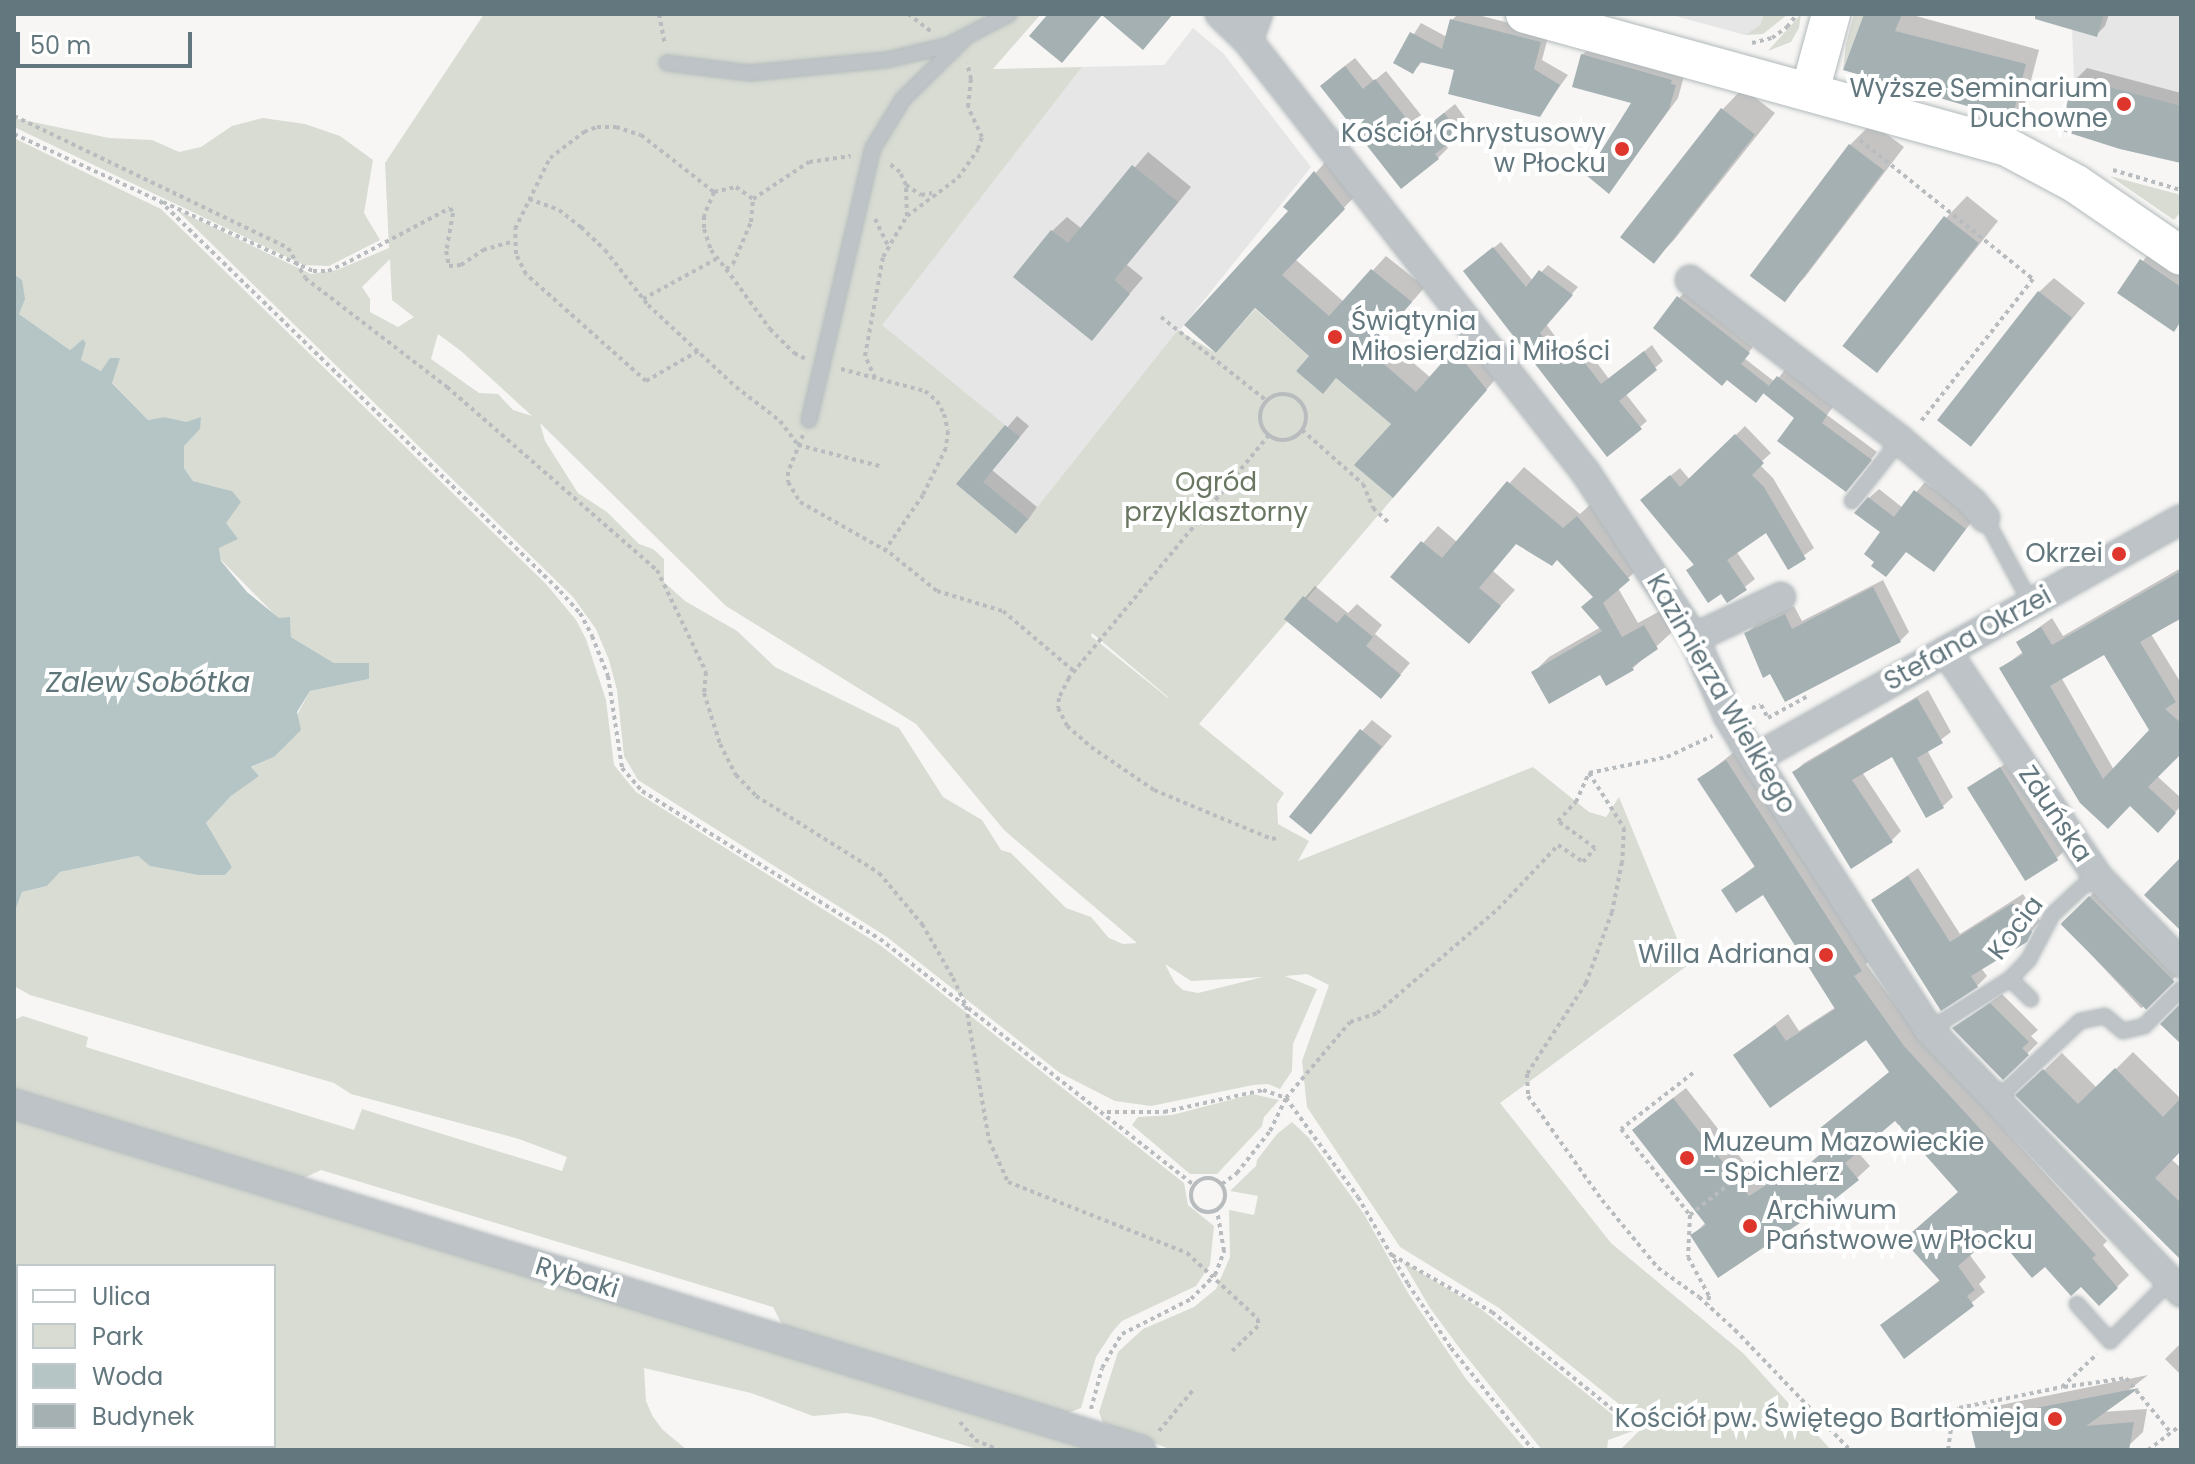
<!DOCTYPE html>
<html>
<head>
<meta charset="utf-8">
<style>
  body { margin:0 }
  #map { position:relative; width:2195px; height:1464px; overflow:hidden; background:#f7f6f4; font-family:Poppins,sans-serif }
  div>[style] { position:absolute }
  .built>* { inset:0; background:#e5e6e5 }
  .green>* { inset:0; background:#d8dcd3 }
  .water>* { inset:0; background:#b5c5c6 }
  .shadow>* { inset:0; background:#0003; transform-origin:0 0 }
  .building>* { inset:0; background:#a5b0b3; transform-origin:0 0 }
  .path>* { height:4px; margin-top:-2px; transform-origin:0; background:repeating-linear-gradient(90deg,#b8bcbe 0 4px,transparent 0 8px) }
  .path>.ring { margin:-2px; padding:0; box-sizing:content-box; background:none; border:4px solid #b8bcbe; border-radius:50% }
  .roads { filter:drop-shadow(0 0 2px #b2b9bc) drop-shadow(0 0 2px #b2b9bc) }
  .lane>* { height:14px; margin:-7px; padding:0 7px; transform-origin:7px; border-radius:7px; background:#bdc3c6 }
  .street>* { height:28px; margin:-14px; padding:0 14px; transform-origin:14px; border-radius:14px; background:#bdc3c6 }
  .secondary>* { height:38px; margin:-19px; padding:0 19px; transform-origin:19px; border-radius:19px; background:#fff }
  .dots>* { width:22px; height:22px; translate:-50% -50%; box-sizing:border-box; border:4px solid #fff; border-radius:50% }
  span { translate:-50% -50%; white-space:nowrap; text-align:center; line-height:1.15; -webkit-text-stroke:8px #fff; paint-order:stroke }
  .poi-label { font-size:26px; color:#63777e }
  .right { translate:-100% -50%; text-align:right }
  .left { translate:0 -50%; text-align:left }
  .park-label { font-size:26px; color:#697661 }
  .street-label { font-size:26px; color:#63777e }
  .water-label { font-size:28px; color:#5e7679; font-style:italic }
  .frame { position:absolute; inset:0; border:16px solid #63777e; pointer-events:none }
  .legend { position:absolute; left:16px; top:1264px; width:260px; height:184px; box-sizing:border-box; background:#fff; border:2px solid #c1c9cb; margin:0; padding:10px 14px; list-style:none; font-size:24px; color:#63777e }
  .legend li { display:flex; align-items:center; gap:16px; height:40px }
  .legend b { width:40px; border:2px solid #c1c9cb }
  .scale { position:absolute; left:16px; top:32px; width:176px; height:36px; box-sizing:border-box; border:4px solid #63777e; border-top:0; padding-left:10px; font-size:24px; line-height:28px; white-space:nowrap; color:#63777e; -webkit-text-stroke:6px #fff; paint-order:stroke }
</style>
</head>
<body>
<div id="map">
  <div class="built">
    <div style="clip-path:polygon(1668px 14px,1764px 14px,1760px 25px,1745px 35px)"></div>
    <div style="clip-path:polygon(2077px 14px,2181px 14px,2181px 163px,2120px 149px,2060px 130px,2074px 78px,2072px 30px)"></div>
    <div style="clip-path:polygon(1193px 28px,1223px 53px,1311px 167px,1016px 534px,956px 484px,881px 325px,1082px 67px,1164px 65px)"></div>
  </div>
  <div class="green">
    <div style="clip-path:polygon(evenodd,484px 14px,1041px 14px,993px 69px,1082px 67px,882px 325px,1005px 425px,957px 485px,1016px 534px,1178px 330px,1216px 353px,1255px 309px,1309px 356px,1296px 371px,1323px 393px,1336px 378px,1391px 424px,1355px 465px,1393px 498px,1199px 724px,1284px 793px,1277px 804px,1278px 824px,1309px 841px,1298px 861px,1533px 767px,1589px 812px,1606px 817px,1619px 797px,1688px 965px,1500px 1103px,1611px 1243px,1743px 1353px,1831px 1450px,1620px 1450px,1645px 1425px,1499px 1308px,1400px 1247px,1307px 1107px,1302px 1061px,1329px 985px,1307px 974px,1285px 976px,1317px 989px,1293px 1044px,1292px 1071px,1280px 1089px,1268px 1084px,1253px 1085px,1151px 1106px,1115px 1101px,1060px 1073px,887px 937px,638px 780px,624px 756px,617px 690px,609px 660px,596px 629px,573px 597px,177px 210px,311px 274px,337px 270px,389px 248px,385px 163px,484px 14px,390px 259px,392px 300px,414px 317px,398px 327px,370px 312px,370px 299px,362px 287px,390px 259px,484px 14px,438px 334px,461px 351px,532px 416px,513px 410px,498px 394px,479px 393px,431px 359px,438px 334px,484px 14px,540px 423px,726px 606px,916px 724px,1004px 830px,1137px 943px,1123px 944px,1109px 938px,1091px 917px,1066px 908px,1011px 853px,1001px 850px,982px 820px,943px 797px,899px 728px,775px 667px,737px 631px,685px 601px,664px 582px,664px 559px,653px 549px,639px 544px,607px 512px,578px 493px,545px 441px,540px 423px,484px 14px,1092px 633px,1168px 697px,1168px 698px,1091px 636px,1092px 633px,484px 14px,1165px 964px,1191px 981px,1263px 977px,1198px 993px,1183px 990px,1175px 983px,1165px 964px)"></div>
    <div style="clip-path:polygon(1764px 14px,1788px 14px,1763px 34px,1745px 35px,1760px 25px)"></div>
    <div style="clip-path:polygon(1801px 14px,1799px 28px,1791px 42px,1768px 51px)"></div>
    <div style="clip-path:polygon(1854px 14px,1864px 14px,1843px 70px,1846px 44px)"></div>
    <div style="clip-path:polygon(14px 118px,109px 138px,152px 140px,179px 152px,201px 147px,232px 126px,263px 118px,305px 124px,340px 136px,373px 160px,364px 213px,380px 240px,329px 266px,304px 265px,14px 127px)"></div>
    <div style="clip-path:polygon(14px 138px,161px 209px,546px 584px,576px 620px,586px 639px,606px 700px,614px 765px,636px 792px,880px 945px,1184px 1183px,1188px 1205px,1214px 1226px,1210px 1265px,1196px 1286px,1122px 1321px,1113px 1331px,1096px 1357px,1081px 1408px,1065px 1414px,785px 1330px,773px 1307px,321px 1170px,300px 1180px,14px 1094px,14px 1020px,23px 1016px,88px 1037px,86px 1047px,354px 1130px,362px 1109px,562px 1171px,567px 1157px,519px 1139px,351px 1094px,334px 1083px,30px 995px,14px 986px,14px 914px,22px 892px,47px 886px,60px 872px,138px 856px,151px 866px,198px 875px,232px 867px,205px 824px,231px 796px,258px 776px,250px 768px,274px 757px,310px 691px,369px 679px,368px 663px,334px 663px,291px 637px,290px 618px,279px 619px,221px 560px,219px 548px,232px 491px,193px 481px,184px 468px,183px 446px,200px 429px,164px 417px,148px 420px,101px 371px,81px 360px,86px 343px,83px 339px,70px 350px,19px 314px,22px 280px,14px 274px)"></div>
    <div style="clip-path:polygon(2110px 176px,2181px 195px,2179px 214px,2174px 220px)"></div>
    <div style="clip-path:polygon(1253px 1094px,1279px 1100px,1264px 1117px,1262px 1126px,1217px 1174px,1190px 1174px,1132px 1125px,1138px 1117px,1172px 1115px)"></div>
    <div style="clip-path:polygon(evenodd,14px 1114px,1107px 1450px,980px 1450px,871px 1417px,846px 1413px,813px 1416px,751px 1393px,644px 1368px,646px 1401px,653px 1417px,663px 1430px,687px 1450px,14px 1450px,14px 1114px,18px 1266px,274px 1266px,274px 1446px,18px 1446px,18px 1266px)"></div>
    <div style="clip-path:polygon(1292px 1122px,1309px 1138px,1364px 1214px,1408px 1293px,1466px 1379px,1526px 1450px,1172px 1450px,1103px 1423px,1099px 1412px,1118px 1352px,1143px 1329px,1194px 1307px,1216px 1289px,1230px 1257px,1229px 1210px,1254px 1215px,1258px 1196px,1230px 1191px,1256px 1166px,1257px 1160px,1277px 1134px)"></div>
    <div style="clip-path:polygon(1403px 1262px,1481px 1309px,1633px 1431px,1608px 1440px,1607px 1450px,1542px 1450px,1461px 1350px,1430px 1308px)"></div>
  </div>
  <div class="water">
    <div style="clip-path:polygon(14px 274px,22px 280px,25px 299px,19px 314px,70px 350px,83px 339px,86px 343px,81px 360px,101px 371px,110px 358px,120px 358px,112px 383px,148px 420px,164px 417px,186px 422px,201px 417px,200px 429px,184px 446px,184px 468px,193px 481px,232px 491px,241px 502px,226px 523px,238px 539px,219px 548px,221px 561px,247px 592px,279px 618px,290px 617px,291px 637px,334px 663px,369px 663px,369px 679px,310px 691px,297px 712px,301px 730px,274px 757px,251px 767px,259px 776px,231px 796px,206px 823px,232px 867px,225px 875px,198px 875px,150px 866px,138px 856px,60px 872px,47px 886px,22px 892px,14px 914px)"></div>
  </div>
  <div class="shadow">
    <div style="clip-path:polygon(1458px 14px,1474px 14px,1549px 33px,1542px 60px,1568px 75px,1539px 115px,1456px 69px,1422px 62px,1413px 72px,1396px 62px,1421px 23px,1447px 37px,1452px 20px)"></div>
    <div style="clip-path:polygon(1867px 14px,1909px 14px,2039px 50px,2025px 103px,2011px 117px)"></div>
    <div style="clip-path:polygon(2035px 14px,2109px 14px,2105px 26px,2096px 35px)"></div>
    <div style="clip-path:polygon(1592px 46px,1684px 76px,1678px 98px,1609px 192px,1634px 102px,1582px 55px)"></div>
    <div style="clip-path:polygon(1355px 58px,1374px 81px,1386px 71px,1429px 125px,1455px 104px,1469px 123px,1445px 144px,1448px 148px,1438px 158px,1402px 186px,1332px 76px)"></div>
    <div style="clip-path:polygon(2087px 68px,2181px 93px,2177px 115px,2181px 116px,2181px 161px,2076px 79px)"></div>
    <div style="clip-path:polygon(1743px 88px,1775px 113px,1674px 240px,1653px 262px,1722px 110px)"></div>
    <div style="clip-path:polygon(1872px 123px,1904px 147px,1805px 277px,1784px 298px,1752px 274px,1850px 145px)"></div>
    <div style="clip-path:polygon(1148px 152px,1191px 187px,1127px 265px,1143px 278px,1092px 338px,1052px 231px,1067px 217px,1082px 229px)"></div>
    <div style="clip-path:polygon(1329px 158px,1358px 193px,1295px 259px,1344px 302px,1386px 256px,1425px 287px,1382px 336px,1431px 378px,1469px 336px,1500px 374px,1407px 481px,1394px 424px,1256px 307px,1291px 211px,1286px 206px)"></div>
    <div style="clip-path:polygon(1967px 196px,1998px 221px,1897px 348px,1876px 370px,1946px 218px)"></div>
    <div style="clip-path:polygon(1501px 242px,1533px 281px,1548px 265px,1578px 287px,1546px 324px,1572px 359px,1586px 348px,1609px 379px,1652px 345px,1663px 361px,1625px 393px,1647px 421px,1608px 454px,1473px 264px)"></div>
    <div style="clip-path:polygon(2152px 249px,2181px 269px,2181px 324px,2120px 292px)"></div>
    <div style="clip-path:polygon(2054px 278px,2085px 303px,1971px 445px,2039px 292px)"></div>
    <div style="clip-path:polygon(1684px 293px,1753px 347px,1744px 358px,1775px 382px,1785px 370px,1833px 407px,1827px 415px,1877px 452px,1853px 482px,1797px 417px,1764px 391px,1679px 298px)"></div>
    <div style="clip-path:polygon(1017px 416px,1029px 426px,992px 470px,1037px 507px,1027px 521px,959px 484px)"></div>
    <div style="clip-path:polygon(1745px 426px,1771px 453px,1759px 464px,1773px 478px,1814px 548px,1788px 567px,1766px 530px,1736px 551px,1755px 579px,1727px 601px,1722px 592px,1688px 570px,1695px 563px,1652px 491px,1680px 468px,1690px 480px)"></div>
    <div style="clip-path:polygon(1524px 467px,1580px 514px,1593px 502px,1644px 563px,1618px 588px,1638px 623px,1660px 611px,1672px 632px,1632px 669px,1533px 673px,1549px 657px,1601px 627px,1595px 596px,1557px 558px,1517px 542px,1493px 571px,1515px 590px,1469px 641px,1393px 577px,1438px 526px,1457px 542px)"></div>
    <div style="clip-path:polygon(1925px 482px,1974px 519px,1934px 570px,1883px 531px,1869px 498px,1879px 489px,1903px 508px)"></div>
    <div style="clip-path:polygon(evenodd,2181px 568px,2181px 619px,2151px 634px,2181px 683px,2181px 754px,2157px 776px,2181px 798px,2181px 806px,2158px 830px,2130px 804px,2108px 826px,2002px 668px,2024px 651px,2019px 642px,2052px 618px,2063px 636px,2181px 568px,2104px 652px,2152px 730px,2114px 770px,2061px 677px,2104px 652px)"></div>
    <div style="clip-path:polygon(1883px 580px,1909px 632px,1900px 641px,1746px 634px,1755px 625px,1794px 606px,1802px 621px)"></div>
    <div style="clip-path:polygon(1315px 586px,1348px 613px,1357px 604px,1382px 625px,1375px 634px,1410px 663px,1391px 686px,1287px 619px)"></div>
    <div style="clip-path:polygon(1928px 690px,1951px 732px,1927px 750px,1953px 797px,1943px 806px,1893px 754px,1862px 772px,1901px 831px,1891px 841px,1794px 772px,1804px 763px)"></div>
    <div style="clip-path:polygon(1372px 720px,1392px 736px,1312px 833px,1362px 731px)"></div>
    <div style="clip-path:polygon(1738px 749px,1873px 957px,1866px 964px,1916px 1033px,2107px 1241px,2103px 1245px,2129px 1275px,2117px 1287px,2082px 1284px,1995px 1231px,1969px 1254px,1986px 1277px,1979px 1284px,1985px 1292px,1905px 1356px,1882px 1326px,1941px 1279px,1960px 1191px,1895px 1119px,1857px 1151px,1870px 1166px,1857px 1178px,1692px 1236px,1706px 1222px,1634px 1130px,1647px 1118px,1686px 1088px,1762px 1185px,1796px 1163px,1801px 1171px,1834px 1143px,1891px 1071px,1866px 1037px,1735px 1055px,1788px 1014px,1799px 1031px,1836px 1007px,1763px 892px,1724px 890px,1756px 865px,1700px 779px)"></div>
    <div style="clip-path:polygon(2008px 762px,2064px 851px,2057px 858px,1969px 788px)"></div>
    <div style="clip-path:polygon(1918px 868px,1960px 934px,2023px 894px,2040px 921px,2025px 940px,1981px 968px,1987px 976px,1977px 986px,1873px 900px)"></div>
    <div style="left:2101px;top:886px;width:117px;height:54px;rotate:47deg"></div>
    <div style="clip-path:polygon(2002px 994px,2038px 1030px,2031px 1036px,2038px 1043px,2003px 1077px,1954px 1028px)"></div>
    <div style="clip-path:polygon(2133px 1052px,2181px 1099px,2181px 1149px,2171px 1159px,2181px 1168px,2181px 1257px,2036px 1078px,2062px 1053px,2097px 1088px)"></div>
    <div style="clip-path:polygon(2181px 1343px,2181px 1373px,2180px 1374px,2165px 1359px)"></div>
    <div style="clip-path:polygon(2148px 1375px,2101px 1412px,2147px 1409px,2143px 1432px,2124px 1450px,1978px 1450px,1972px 1422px,1986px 1408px)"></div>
  </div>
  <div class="building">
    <div style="clip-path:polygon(1048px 14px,1173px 14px,1143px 50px,1102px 15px,1062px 63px,1029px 36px)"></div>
    <div style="clip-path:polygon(1864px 14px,1902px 14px,1895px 31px,2026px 64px,2012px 119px,1843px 70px)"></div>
    <div style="clip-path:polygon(2035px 14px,2104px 14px,2097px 37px,2035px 19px)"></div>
    <div style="clip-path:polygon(1450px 19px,1541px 42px,1534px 69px,1560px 85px,1540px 117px,1448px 94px,1454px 70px,1420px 62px,1413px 74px,1393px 63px,1410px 32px,1442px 49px)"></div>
    <div style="clip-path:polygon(1581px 54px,1672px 80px,1671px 84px,1676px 85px,1669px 109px,1609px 194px,1586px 175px,1631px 103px,1572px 87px)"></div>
    <div style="clip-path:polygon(1345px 66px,1363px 89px,1375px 79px,1418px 133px,1444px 113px,1461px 134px,1435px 154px,1439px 159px,1401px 189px,1320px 86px)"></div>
    <div style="clip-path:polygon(2074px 78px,2181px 106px,2181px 163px,2120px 149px,2060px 130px)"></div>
    <div style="left:1721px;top:108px;width:43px;height:164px;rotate:38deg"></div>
    <div style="left:1849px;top:144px;width:44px;height:165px;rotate:37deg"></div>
    <div style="clip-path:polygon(1132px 165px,1178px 202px,1114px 280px,1130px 294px,1092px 341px,1013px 277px,1051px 230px,1068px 243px)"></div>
    <div style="clip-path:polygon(1314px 171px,1345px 209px,1282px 275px,1329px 316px,1371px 269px,1412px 302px,1369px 351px,1416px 392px,1454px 349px,1487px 390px,1393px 498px,1354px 465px,1391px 424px,1336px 378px,1323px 394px,1296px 371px,1309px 356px,1255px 308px,1216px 353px,1184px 325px,1288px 211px,1283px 207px)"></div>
    <div style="left:1944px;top:216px;width:44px;height:165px;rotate:38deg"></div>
    <div style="clip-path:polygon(1493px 247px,1526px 287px,1539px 270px,1573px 295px,1540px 333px,1564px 365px,1578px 354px,1601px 384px,1644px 351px,1657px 370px,1619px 401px,1642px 429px,1607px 457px,1463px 271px)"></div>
    <div style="clip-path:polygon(2140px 259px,2181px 287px,2181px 321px,2174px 332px,2117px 293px)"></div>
    <div style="left:2038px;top:291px;width:43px;height:164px;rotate:38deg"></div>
    <div style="clip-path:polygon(1677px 296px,1750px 353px,1741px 364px,1769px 386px,1756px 403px,1727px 380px,1722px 386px,1653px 328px)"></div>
    <div style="clip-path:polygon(1777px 376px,1827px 415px,1822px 423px,1872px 460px,1846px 492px,1777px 441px,1794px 418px,1763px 393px)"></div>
    <div style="clip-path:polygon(1005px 425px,1020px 437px,983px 482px,1028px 519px,1016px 534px,956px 484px)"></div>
    <div style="clip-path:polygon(1735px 434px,1764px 463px,1752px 475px,1764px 487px,1806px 559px,1788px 570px,1766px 533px,1727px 560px,1747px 590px,1727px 603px,1721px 594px,1708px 603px,1686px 570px,1694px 565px,1640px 500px,1670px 475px,1680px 487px)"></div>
    <div style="clip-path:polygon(1507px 481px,1563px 528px,1577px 516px,1630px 580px,1603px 603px,1622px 637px,1644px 625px,1658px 649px,1632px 667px,1634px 670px,1606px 686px,1600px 675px,1549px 704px,1531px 672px,1602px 631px,1581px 607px,1593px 597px,1557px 560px,1552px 566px,1516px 544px,1479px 588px,1501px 606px,1469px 644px,1390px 577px,1421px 541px,1442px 558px)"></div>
    <div style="clip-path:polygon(1914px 490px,1966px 529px,1934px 572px,1906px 552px,1886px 577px,1871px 566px,1874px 562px,1864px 554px,1880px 532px,1854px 513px,1868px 497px,1894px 517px)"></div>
    <div style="clip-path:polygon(evenodd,2181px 571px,2181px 618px,2140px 642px,2176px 702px,2165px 709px,2181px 723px,2181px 754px,2148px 787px,2176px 813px,2158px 833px,2130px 806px,2108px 829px,2080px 803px,1999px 668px,2023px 654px,2016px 642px,2041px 627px,2052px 645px,2181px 571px,2104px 655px,2149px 730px,2103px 779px,2050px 686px,2104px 655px)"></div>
    <div style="clip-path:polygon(1873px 587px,1901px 642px,1785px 702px,1770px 674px,1763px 678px,1744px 633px,1785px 614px,1792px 629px)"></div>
    <div style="clip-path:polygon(1303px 596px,1337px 623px,1345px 614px,1373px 637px,1366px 646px,1401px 675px,1381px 699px,1284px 619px)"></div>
    <div style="clip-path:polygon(1917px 698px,1943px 743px,1917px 758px,1944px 808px,1926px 818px,1892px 757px,1852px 780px,1893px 842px,1851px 869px,1792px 772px)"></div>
    <div style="left:1360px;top:729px;width:28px;height:113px;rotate:39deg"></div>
    <div style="clip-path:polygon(1726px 760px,1862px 971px,1854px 976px,1904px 1046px,2096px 1255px,2092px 1258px,2118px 1288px,2099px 1306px,2081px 1287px,2071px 1296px,2045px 1267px,2032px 1278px,1995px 1234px,1958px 1266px,1975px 1290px,1967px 1296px,1974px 1306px,1904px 1359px,1880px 1325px,1940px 1281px,1903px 1240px,1958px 1192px,1895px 1121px,1845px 1163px,1859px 1180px,1830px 1203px,1718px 1278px,1690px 1235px,1706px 1225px,1632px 1130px,1673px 1098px,1749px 1196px,1783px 1174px,1788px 1182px,1832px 1144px,1819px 1129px,1889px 1072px,1866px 1040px,1770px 1108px,1733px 1055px,1775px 1025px,1786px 1041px,1835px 1009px,1763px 895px,1736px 913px,1721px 890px,1755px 867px,1697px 779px)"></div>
    <div style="left:2000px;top:767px;width:110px;height:39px;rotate:58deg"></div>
    <div style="clip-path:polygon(2181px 857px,2181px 931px,2144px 895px)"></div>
    <div style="clip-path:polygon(1908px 876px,1950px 942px,2013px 903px,2032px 932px,2027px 942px,1971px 976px,1978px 987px,1941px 1011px,1871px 900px)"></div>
    <div style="left:2089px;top:896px;width:121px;height:40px;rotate:45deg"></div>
    <div style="clip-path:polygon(1990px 1003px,2029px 1042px,2022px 1048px,2029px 1055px,2003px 1080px,1952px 1028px)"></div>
    <div style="clip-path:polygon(2181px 1003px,2181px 1044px,2160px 1024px)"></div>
    <div style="clip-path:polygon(2115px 1068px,2163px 1117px,2181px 1098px,2181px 1151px,2155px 1178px,2181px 1203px,2181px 1260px,2015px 1095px,2043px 1069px,2078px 1104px)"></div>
    <div style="clip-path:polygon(2139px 1388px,2086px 1426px,2134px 1422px,2129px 1450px,1976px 1450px,1969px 1421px)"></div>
  </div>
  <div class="path">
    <div style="left:659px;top:14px;width:32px;rotate:79deg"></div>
    <div style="left:908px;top:14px;width:30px;rotate:37deg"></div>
    <div style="left:1752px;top:43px;width:21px;rotate:-14deg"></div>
    <div style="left:1772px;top:38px;width:19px;rotate:-36deg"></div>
    <div style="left:1787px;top:27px;width:16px;rotate:-52deg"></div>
    <div style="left:14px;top:116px;width:304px;rotate:25.7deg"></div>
    <div style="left:288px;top:248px;width:34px;rotate:60deg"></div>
    <div style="left:305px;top:278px;width:179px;rotate:37.5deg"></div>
    <div style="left:447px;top:387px;width:279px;rotate:41.1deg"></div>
    <div style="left:657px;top:570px;width:113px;rotate:64.3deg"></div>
    <div style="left:706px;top:672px;width:21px;rotate:95deg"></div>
    <div style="left:704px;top:693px;width:53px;rotate:72.6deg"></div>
    <div style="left:720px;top:744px;width:35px;rotate:63deg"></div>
    <div style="left:736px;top:775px;width:29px;rotate:46deg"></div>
    <div style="left:756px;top:796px;width:145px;rotate:32deg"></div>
    <div style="left:879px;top:873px;width:67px;rotate:49.9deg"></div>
    <div style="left:922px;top:924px;width:62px;rotate:60.1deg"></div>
    <div style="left:953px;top:978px;width:31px;rotate:65deg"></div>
    <div style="left:966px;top:1006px;width:136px;rotate:80.3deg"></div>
    <div style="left:989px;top:1140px;width:46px;rotate:65.7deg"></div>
    <div style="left:1008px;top:1182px;width:193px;rotate:21.6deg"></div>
    <div style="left:1187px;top:1253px;width:97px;rotate:42.9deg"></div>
    <div style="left:1258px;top:1319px;width:7px;rotate:90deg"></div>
    <div style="left:1258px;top:1326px;width:39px;rotate:136deg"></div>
    <div style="left:14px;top:134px;width:161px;rotate:24.7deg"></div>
    <div style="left:160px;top:201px;width:559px;rotate:44.27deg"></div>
    <div style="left:560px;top:591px;width:30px;rotate:48deg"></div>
    <div style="left:580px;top:613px;width:26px;rotate:62deg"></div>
    <div style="left:592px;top:636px;width:43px;rotate:68.2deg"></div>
    <div style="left:608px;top:676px;width:93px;rotate:81.3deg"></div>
    <div style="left:622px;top:768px;width:30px;rotate:49deg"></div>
    <div style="left:642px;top:791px;width:280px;rotate:31.9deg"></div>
    <div style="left:880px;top:939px;width:399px;rotate:38.1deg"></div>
    <div style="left:1860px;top:140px;width:222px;rotate:38.8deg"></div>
    <div style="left:2033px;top:279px;width:184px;rotate:128.2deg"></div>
    <div style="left:2113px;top:170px;width:71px;rotate:16.4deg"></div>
    <div style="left:906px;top:185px;width:18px;rotate:34deg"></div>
    <div style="left:921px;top:195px;width:11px;rotate:-10deg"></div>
    <div style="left:714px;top:192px;width:26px;rotate:113deg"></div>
    <div style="left:704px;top:216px;width:13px;rotate:90deg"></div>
    <div style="left:704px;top:229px;width:22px;rotate:72deg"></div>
    <div style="left:711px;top:250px;width:24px;rotate:52deg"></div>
    <div style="left:726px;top:269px;width:9px;rotate:-36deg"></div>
    <div style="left:733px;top:264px;width:46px;rotate:-66.8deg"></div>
    <div style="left:751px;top:222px;width:23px;rotate:-85deg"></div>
    <div style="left:529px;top:199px;width:32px;rotate:20deg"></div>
    <div style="left:559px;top:210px;width:28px;rotate:38deg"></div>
    <div style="left:581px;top:227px;width:33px;rotate:44deg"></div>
    <div style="left:605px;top:250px;width:70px;rotate:52deg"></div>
    <div style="left:648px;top:305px;width:120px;rotate:43deg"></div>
    <div style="left:736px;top:387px;width:56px;rotate:37.7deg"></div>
    <div style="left:780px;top:421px;width:30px;rotate:53deg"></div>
    <div style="left:798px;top:445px;width:88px;rotate:14.5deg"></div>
    <div style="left:163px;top:202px;width:165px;rotate:24.7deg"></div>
    <div style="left:313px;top:271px;width:15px"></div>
    <div style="left:328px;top:271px;width:24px;rotate:-24deg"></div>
    <div style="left:350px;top:261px;width:113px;rotate:-27.9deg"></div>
    <div style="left:450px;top:208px;width:6px;rotate:59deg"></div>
    <div style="left:453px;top:213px;width:39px;rotate:100deg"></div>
    <div style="left:446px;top:251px;width:15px;rotate:79deg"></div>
    <div style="left:449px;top:266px;width:12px;rotate:-5deg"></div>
    <div style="left:461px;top:265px;width:27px;rotate:-34deg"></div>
    <div style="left:483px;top:250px;width:32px;rotate:-16deg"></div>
    <div style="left:907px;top:216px;width:64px;rotate:-36.7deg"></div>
    <div style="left:958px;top:178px;width:35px;rotate:-55deg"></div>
    <div style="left:978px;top:149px;width:13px;rotate:-72deg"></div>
    <div style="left:982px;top:137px;width:33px;rotate:-115deg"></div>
    <div style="left:968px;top:107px;width:28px;rotate:-84deg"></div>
    <div style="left:971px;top:79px;width:16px;rotate:-104deg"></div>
    <div style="left:875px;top:219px;width:30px;rotate:64deg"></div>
    <div style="left:726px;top:269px;width:74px;rotate:53.7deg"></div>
    <div style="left:770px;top:329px;width:34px;rotate:45deg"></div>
    <div style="left:794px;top:353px;width:13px;rotate:27deg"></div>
    <div style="left:643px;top:299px;width:83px;rotate:-28.7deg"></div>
    <div style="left:1161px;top:317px;width:135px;rotate:38.4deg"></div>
    <div style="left:698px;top:351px;width:60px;rotate:150deg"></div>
    <div style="left:646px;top:381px;width:161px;rotate:-138.3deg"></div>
    <div style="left:526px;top:274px;width:22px;rotate:-117deg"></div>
    <div style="left:516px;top:254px;width:25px;rotate:-92deg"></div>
    <div style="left:515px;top:229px;width:79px;rotate:-63.8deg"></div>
    <div style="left:550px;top:158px;width:43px;rotate:-37.4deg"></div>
    <div style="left:584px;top:132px;width:14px;rotate:-21deg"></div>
    <div style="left:597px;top:127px;width:19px"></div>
    <div style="left:616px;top:127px;width:26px;rotate:18deg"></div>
    <div style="left:641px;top:135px;width:93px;rotate:38deg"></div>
    <div style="left:714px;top:192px;width:23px;rotate:-13deg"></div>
    <div style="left:736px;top:187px;width:21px;rotate:35deg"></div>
    <div style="left:753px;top:199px;width:67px;rotate:-33.5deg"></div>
    <div style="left:809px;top:162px;width:42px;rotate:-8.1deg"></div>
    <div style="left:841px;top:369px;width:87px;rotate:14.7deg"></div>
    <div style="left:925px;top:391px;width:16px;rotate:40deg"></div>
    <div style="left:937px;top:401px;width:15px;rotate:62deg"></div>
    <div style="left:944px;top:414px;width:17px;rotate:77deg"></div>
    <div style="left:948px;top:431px;width:17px;rotate:97deg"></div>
    <div style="left:946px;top:448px;width:52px;rotate:116.1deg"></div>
    <div style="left:923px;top:495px;width:67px;rotate:124.6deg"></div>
    <div style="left:875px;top:378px;width:24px;rotate:-114deg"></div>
    <div style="left:865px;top:356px;width:101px;rotate:-79.7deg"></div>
    <div style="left:883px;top:257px;width:48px;rotate:-59.7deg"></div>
    <div style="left:907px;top:216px;width:31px;rotate:-92deg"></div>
    <div style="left:906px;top:185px;width:14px;rotate:-115deg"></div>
    <div style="left:900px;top:172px;width:16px;rotate:-142deg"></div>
    <div class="ring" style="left:1260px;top:394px;width:42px;height:42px"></div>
    <div style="left:1302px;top:430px;width:81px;rotate:41.5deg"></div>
    <div style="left:1363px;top:484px;width:26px;rotate:67deg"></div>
    <div style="left:1373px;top:508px;width:21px;rotate:43deg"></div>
    <div style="left:803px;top:435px;width:40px;rotate:112deg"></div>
    <div style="left:788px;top:472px;width:10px;rotate:90deg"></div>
    <div style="left:788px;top:482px;width:23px;rotate:59deg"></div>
    <div style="left:800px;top:502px;width:103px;rotate:29.5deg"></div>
    <div style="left:890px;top:553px;width:60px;rotate:39deg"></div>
    <div style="left:937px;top:591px;width:69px;rotate:16.9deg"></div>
    <div style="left:1003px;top:611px;width:94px;rotate:40.3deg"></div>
    <div style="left:1269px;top:435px;width:315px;rotate:129.5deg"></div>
    <div style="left:1069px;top:678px;width:22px;rotate:117deg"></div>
    <div style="left:1059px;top:698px;width:10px;rotate:96deg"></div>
    <div style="left:1058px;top:708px;width:20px;rotate:63deg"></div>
    <div style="left:1067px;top:726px;width:32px;rotate:41deg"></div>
    <div style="left:1091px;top:747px;width:76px;rotate:34.3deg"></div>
    <div style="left:1154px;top:790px;width:128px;rotate:22.6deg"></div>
    <div style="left:1272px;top:839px;width:8px;rotate:-14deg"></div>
    <div style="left:1752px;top:708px;width:9px;rotate:-18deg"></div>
    <div style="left:1761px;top:705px;width:15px;rotate:62deg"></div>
    <div style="left:1768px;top:718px;width:46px;rotate:-28.8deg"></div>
    <div style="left:1589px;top:773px;width:65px;rotate:57.5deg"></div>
    <div style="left:1624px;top:828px;width:34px;rotate:93deg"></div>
    <div style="left:1622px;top:862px;width:51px;rotate:101.3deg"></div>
    <div style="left:1612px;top:912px;width:76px;rotate:110.1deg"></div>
    <div style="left:1586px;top:983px;width:108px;rotate:123deg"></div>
    <div style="left:1527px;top:1074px;width:22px;rotate:87deg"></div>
    <div style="left:1528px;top:1096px;width:128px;rotate:54.6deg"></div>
    <div style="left:1602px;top:1200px;width:88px;rotate:50.5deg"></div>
    <div style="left:1658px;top:1268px;width:50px;rotate:35.3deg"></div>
    <div style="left:1699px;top:1297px;width:49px;rotate:42.5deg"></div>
    <div style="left:1735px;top:1330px;width:166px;rotate:46.2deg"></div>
    <div style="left:1589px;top:773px;width:80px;rotate:-11.6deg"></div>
    <div style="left:1667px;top:757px;width:50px;rotate:-25deg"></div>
    <div style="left:1693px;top:1073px;width:91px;rotate:142.1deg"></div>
    <div style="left:1621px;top:1129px;width:110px;rotate:51.3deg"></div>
    <div style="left:1690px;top:1215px;width:93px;rotate:-38.5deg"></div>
    <div style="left:1107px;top:1112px;width:57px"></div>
    <div style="left:1164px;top:1112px;width:101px;rotate:-12.5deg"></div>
    <div style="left:1263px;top:1090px;width:24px;rotate:19deg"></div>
    <div style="left:1286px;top:1098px;width:122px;rotate:54deg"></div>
    <div style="left:1358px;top:1197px;width:100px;rotate:60.1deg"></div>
    <div style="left:1408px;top:1284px;width:77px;rotate:56.1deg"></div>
    <div style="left:1451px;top:1348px;width:131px;rotate:51.2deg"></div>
    <div class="ring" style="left:1191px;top:1178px;width:30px;height:30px"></div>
    <div style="left:1222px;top:1184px;width:19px;rotate:-36deg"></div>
    <div style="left:1237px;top:1173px;width:53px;rotate:-51.8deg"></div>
    <div style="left:1270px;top:1131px;width:37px;rotate:-64deg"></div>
    <div style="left:1286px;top:1098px;width:99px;rotate:-49.9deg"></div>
    <div style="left:1350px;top:1022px;width:28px;rotate:-18deg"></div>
    <div style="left:1377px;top:1013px;width:160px;rotate:-40.7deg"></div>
    <div style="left:1498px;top:909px;width:88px;rotate:-46.8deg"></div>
    <div style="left:1558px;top:845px;width:30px;rotate:34deg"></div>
    <div style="left:1583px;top:862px;width:18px;rotate:-49deg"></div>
    <div style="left:1595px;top:848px;width:46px;rotate:-143.9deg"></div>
    <div style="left:1558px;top:821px;width:26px;rotate:-47deg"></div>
    <div style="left:1576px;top:802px;width:32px;rotate:-66deg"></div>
    <div style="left:1690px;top:1215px;width:42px;rotate:92.7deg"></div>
    <div style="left:1688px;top:1257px;width:44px;rotate:61.7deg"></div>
    <div style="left:1709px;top:1296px;width:9px;rotate:96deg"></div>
    <div style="left:1392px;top:1255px;width:115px;rotate:29.7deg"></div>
    <div style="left:1492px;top:1312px;width:179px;rotate:38.9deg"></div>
    <div style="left:2064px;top:1387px;width:63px;rotate:-8.3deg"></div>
    <div style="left:2126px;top:1378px;width:71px;rotate:50.7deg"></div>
    <div style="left:1091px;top:1409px;width:42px;rotate:-75deg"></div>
    <div style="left:1102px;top:1368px;width:39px;rotate:-60deg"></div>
    <div style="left:1122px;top:1334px;width:77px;rotate:-26.9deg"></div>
    <div style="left:1191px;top:1299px;width:34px;rotate:-45deg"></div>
    <div style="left:1215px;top:1275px;width:26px;rotate:-69deg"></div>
    <div style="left:1224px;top:1251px;width:42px;rotate:-99.7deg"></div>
    <div style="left:960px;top:1422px;width:23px;rotate:50deg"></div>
    <div style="left:975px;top:1440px;width:26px;rotate:23deg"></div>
    <div style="left:1159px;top:1431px;width:53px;rotate:-50.3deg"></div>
    <div style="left:1948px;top:1450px;width:35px;rotate:-82deg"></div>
    <div style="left:1953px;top:1415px;width:9px;rotate:-49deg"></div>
    <div style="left:1959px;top:1408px;width:105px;rotate:-11.5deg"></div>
    <div style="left:2062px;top:1387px;width:48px;rotate:-43.3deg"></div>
    <div style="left:2148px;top:1450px;width:41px;rotate:-37.1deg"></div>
  </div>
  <div class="roads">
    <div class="lane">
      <div style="left:667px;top:63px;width:84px;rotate:6.9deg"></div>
      <div style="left:750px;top:73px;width:137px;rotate:-5.5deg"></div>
      <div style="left:886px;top:60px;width:63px;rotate:-12.9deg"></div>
      <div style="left:947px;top:46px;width:70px;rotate:-27.3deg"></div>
      <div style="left:809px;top:420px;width:279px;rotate:-76.8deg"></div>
      <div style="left:873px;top:148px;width:57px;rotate:-58.5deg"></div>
      <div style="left:903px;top:99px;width:84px;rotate:-44.5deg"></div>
      <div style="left:1852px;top:501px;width:78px;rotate:-51.8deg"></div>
      <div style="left:1985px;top:518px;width:97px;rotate:61.6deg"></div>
      <div style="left:2010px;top:979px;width:29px;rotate:44deg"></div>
      <div style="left:1929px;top:1030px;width:96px;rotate:-32.2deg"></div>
      <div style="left:2010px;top:979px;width:28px;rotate:-46deg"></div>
      <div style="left:2029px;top:959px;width:50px;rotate:-62.4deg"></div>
      <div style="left:2052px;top:915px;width:60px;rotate:-43deg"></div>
      <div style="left:1996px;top:1100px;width:115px;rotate:-43.2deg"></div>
      <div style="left:2080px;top:1021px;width:25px;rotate:-11deg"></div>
      <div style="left:2105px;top:1016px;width:23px;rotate:40deg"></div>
      <div style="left:2123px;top:1031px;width:22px;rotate:-13deg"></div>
      <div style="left:2144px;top:1026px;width:52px;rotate:-45deg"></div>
      <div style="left:2077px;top:1304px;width:50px;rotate:48.3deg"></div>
      <div style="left:2110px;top:1341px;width:85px;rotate:-45deg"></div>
    </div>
    <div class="street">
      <div style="left:1220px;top:14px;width:39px;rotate:44deg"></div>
      <div style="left:1248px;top:41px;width:549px;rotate:51.96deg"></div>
      <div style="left:1586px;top:473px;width:197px;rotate:56.8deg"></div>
      <div style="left:1694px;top:638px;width:85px;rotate:66.4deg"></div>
      <div style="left:1728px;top:716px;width:31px;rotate:59deg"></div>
      <div style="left:1744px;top:743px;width:341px;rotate:57.2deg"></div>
      <div style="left:1929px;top:1030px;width:364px;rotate:46.1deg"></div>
      <div style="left:1248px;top:41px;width:29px;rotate:-70deg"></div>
      <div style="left:1690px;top:280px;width:264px;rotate:37.3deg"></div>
      <div style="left:1900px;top:440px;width:96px;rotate:40.8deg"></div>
      <div style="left:1973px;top:503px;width:19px;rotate:51deg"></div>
      <div style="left:1694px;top:638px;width:96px;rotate:-25.2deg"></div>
      <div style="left:1946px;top:651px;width:271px;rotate:56.1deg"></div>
      <div style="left:2097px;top:876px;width:121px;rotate:46deg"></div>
      <div style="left:1754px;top:759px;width:490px;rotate:-29.3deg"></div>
      <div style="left:14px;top:1104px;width:1179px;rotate:17.07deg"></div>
    </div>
    <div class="secondary">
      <div style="left:1525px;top:14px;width:500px;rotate:15.43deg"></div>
      <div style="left:2007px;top:147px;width:78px;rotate:28.2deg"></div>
      <div style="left:2076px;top:184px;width:127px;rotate:34.4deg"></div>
      <div style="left:1810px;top:91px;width:80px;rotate:-74.7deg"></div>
    </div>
  </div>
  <div class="dots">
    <div style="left:2124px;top:104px;background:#de362d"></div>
    <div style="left:1622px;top:149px;background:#de362d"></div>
    <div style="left:1335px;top:337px;background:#de362d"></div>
    <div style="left:2119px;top:554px;background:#de362d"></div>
    <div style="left:1826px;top:955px;background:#de362d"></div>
    <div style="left:1687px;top:1158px;background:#de362d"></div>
    <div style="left:1750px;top:1226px;background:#de362d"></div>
    <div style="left:2055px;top:1419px;background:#de362d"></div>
  </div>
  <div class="poi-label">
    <span class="right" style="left:2108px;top:104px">Wyższe Seminarium<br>Duchowne</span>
    <span class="right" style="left:1606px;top:149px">Kościół Chrystusowy<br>w Płocku</span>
    <span class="left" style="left:1351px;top:337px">Świątynia<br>Miłosierdzia i Miłości</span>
    <span class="right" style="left:2103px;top:554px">Okrzei</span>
    <span class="right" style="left:1810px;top:955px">Willa Adriana</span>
    <span class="left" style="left:1703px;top:1158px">Muzeum Mazowieckie<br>- Spichlerz</span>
    <span class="left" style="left:1766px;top:1226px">Archiwum<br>Państwowe w Płocku</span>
    <span class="right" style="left:2039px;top:1419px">Kościół pw. Świętego Bartłomieja</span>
  </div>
  <div class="park-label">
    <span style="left:1216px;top:498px">Ogród<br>przyklasztorny</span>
  </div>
  <div class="street-label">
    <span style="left:1968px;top:639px;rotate:-29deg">Stefana Okrzei</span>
    <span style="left:1721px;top:694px;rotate:60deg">Kazimierza Wielkiego</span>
    <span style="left:2055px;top:814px;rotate:56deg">Zduńska</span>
    <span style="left:2016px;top:928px;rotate:-53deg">Kocia</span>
    <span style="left:577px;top:1278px;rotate:17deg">Rybaki</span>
  </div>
  <div class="water-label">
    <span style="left:148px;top:683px">Zalew Sobótka</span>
  </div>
  <div class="frame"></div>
  <ul class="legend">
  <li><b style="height:10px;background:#fff"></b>Ulica</li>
  <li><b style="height:22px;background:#d8dcd3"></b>Park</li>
  <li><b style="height:22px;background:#b5c5c6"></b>Woda</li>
  <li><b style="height:22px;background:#a5b0b3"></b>Budynek</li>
  </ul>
  <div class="scale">50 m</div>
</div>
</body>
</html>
